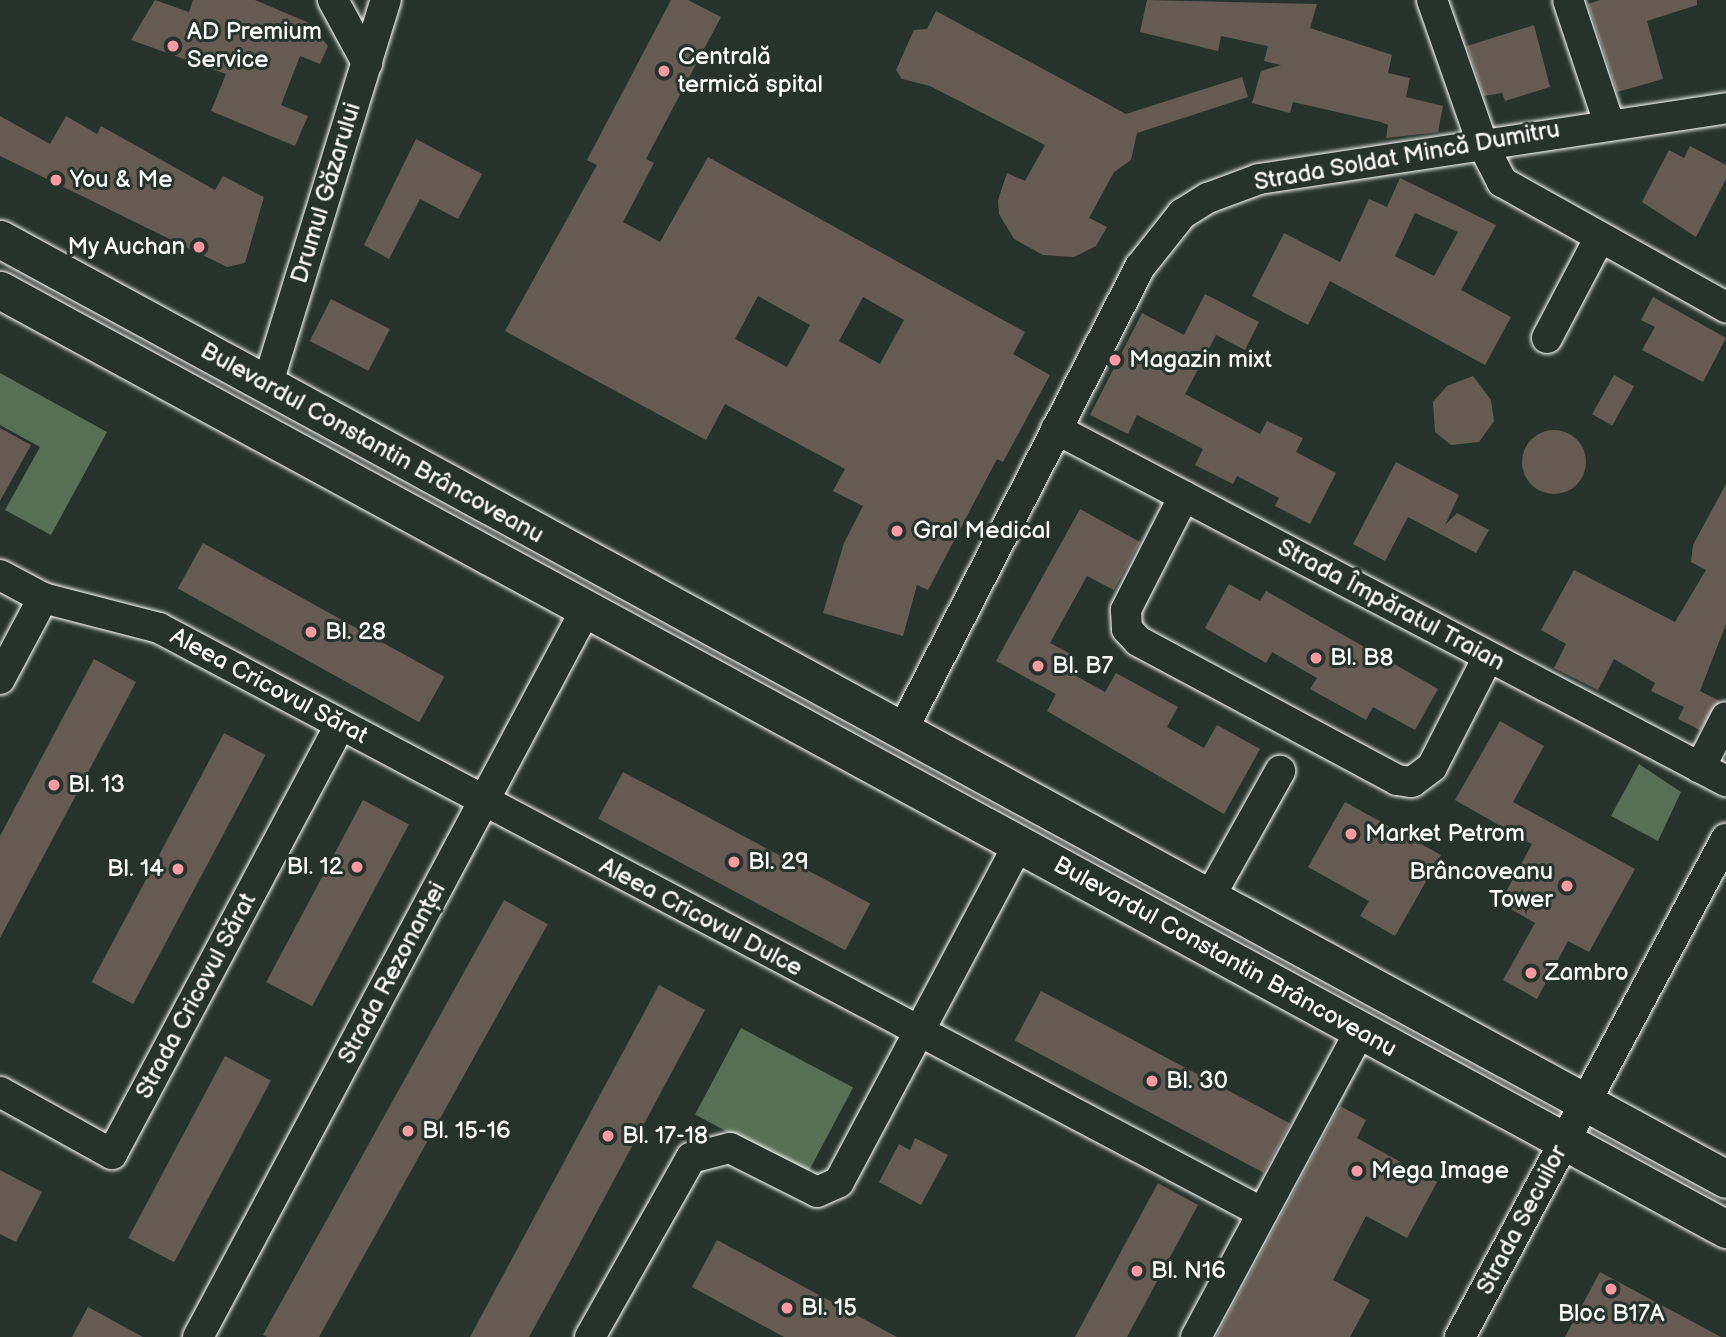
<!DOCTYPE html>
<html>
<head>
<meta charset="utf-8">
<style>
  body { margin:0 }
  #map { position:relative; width:1726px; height:1337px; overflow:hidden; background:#26332d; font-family:"Balsamiq Sans",sans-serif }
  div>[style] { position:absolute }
  .green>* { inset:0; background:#576f54; transform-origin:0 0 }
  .building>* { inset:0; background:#665b52; transform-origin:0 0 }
  .round { border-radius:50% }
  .roads { filter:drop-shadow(0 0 2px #fff) drop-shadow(0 0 2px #fff) }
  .minor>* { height:30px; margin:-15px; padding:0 15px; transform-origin:15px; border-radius:15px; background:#26332d }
  .major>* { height:37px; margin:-18.5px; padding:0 18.5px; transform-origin:18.5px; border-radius:18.5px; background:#26332d }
  .dots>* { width:19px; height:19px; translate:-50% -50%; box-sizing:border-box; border:4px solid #26332d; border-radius:50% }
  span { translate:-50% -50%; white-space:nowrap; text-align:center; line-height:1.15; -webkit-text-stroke:6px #26332d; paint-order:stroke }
  .poi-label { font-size:24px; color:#fff }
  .left { translate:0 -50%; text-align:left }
  .right { translate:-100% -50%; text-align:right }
  .street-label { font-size:24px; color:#fff }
</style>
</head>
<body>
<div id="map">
  <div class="green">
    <div style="clip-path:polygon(0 373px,107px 432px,51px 535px,5px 510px,40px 447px,0 425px)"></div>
    <div style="clip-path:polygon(1639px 764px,1681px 792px,1658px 841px,1611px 816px)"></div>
    <div style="left:741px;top:1028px;width:127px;height:98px;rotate:28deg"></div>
  </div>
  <div class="building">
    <div style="clip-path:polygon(155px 0,189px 12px,193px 0,255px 0,307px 22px,328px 46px,320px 64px,300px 56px,281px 105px,308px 116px,295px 146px,211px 111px,226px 74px,131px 40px)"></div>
    <div style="clip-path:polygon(evenodd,671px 0,688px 0,721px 17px,646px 159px,654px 163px,623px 222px,660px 242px,708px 157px,1025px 332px,1013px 354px,1050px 375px,1003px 462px,997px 459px,928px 590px,917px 585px,903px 636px,823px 613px,844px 543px,863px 506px,833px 491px,845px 469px,725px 404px,706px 440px,505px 331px,597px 165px,587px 160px,671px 0,758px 296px,810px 325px,787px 367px,735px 339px,758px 296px,671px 0,863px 297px,904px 320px,880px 364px,839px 341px,863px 297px)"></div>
    <div style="clip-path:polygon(1147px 0,1317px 4px,1310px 28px,1392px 55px,1388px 73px,1410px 78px,1406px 97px,1443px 106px,1438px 132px,1386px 138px,1388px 125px,1381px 122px,1293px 102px,1290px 113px,1252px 103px,1261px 71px,1281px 65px,1264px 61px,1268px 46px,1221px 36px,1218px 51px,1140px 32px)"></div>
    <div style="clip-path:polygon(1600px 0,1697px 0,1697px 5px,1647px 21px,1663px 79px,1617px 92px,1588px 4px)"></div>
    <div style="clip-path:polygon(936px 11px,1126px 114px,1242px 77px,1248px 97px,1137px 133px,1131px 160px,1114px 172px,1089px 218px,1107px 227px,1096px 246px,1074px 257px,1043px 255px,1014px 239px,999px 214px,998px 200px,1007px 173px,1025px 181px,1045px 145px,930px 86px,902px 79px,896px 70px,914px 30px,927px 29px)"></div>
    <div style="clip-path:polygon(1534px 25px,1550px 87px,1505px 101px,1502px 93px,1484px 96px,1467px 46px)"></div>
    <div style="clip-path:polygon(0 116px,50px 144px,66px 116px,97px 134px,101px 126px,215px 190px,223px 176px,264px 197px,245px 263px,227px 267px,0 156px)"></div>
    <div style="clip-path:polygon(416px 139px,482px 174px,458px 219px,420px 199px,389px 259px,364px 245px)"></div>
    <div style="clip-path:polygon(1690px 146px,1726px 165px,1726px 179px,1696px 237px,1642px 202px,1669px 150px,1684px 158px)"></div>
    <div style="clip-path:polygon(evenodd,1400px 178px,1496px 225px,1461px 290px,1511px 317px,1485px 365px,1330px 281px,1308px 325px,1252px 296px,1284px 233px,1340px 262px,1369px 199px,1387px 207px,1400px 178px,1415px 213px,1458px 232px,1434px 276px,1395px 256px,1415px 213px)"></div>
    <div style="clip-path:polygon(1205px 294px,1259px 322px,1245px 350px,1216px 335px,1185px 394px,1260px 434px,1267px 421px,1303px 438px,1296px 452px,1336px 473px,1310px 524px,1275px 506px,1279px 498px,1237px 476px,1233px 484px,1195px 465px,1203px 449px,1137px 415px,1128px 434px,1090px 415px,1142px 313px,1184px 335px)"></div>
    <div style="clip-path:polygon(1653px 297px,1726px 338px,1703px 382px,1642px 350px,1655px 327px,1641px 320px)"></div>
    <div style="left:331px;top:299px;width:66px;height:47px;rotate:27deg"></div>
    <div style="left:1614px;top:375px;width:23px;height:45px;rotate:29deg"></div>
    <div style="clip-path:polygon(1473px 376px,1491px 400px,1494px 421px,1479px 442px,1451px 445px,1435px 432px,1433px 402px,1447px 386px)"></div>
    <div style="clip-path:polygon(0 428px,31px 445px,0 501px)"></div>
    <div class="round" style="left:1522px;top:430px;width:64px;height:64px"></div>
    <div style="clip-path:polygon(1396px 462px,1459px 495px,1445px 525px,1457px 513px,1489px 530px,1476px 553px,1408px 517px,1385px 561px,1353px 544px)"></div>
    <div style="clip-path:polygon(1726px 484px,1726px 624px,1700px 691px,1720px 701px,1700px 730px,1678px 719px,1684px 707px,1651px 691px,1655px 683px,1614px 659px,1598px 690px,1554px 668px,1566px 644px,1541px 630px,1574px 570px,1675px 622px,1706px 570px,1691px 562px,1693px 545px)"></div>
    <div style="clip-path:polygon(1080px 509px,1140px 542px,1114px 590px,1087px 576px,1050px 643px,1075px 656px,1067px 671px,1105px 692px,1116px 673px,1178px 707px,1167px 727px,1204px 748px,1217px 725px,1260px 749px,1224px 814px,1047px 711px,1056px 694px,996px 661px)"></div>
    <div style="left:203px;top:543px;width:276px;height:52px;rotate:29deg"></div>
    <div style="clip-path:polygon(1229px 584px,1260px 601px,1266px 591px,1438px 689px,1415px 730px,1373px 707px,1366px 720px,1310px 689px,1317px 678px,1272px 652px,1266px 663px,1205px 628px)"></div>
    <div style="clip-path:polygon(94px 659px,136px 682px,0 938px,0 836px)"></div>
    <div style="clip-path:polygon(1500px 721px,1544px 746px,1513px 802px,1635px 869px,1589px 952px,1568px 941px,1537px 999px,1503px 980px,1535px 923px,1500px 903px,1532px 844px,1455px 800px)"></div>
    <div style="left:224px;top:733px;width:47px;height:282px;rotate:28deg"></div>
    <div style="left:623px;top:772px;width:280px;height:53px;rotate:28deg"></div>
    <div style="left:363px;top:800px;width:52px;height:206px;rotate:28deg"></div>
    <div style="clip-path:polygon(1345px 802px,1441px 855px,1395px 936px,1360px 916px,1369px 901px,1308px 867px)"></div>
    <div style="left:504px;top:900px;width:50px;height:497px;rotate:29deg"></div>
    <div style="clip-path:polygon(659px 985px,705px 1010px,570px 1262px,529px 1337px,470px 1337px)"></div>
    <div style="left:1041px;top:991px;width:282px;height:56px;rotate:28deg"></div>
    <div style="left:225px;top:1056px;width:52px;height:206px;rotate:28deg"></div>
    <div style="clip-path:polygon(1340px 1106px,1366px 1120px,1357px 1138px,1437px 1182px,1407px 1238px,1366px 1216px,1333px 1280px,1370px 1300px,1350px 1337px,1216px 1337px)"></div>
    <div style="clip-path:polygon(915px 1138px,948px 1155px,921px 1205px,879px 1182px,899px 1144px,910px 1150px)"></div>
    <div style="clip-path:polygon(0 1170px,42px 1192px,16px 1242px,0 1234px)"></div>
    <div style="clip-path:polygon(1158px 1183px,1198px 1205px,1127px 1337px,1075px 1337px)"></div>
    <div style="clip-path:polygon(717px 1240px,897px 1337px,784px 1337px,692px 1287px)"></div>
    <div style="clip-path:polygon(1600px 1272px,1665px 1307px,1721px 1337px,1565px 1337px)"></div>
    <div style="clip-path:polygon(88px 1307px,143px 1337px,72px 1337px)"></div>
  </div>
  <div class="roads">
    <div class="minor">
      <div style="left:333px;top:0;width:72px;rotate:61.6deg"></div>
      <div style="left:1432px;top:0;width:151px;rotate:70.7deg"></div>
      <div style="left:1482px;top:143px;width:44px;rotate:62.9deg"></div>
      <div style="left:1502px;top:182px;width:257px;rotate:29.2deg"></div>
      <div style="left:1568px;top:0;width:130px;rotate:71.6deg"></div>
      <div style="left:1547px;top:338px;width:112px;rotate:-62.3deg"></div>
      <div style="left:267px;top:386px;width:404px;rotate:-72.9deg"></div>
      <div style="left:1056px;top:429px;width:757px;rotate:27.72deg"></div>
      <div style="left:1184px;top:496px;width:128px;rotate:117deg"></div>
      <div style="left:1126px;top:610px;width:19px;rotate:87deg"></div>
      <div style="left:1127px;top:629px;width:16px;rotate:47deg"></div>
      <div style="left:1138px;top:641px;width:294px;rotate:28.2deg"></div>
      <div style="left:1397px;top:780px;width:15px;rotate:8deg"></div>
      <div style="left:1412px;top:782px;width:25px;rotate:-37deg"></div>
      <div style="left:1432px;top:767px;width:123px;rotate:-63deg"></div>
      <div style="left:0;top:575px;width:49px;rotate:28.1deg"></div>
      <div style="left:43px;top:598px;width:120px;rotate:14.5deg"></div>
      <div style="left:159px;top:628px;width:1249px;rotate:27.92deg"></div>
      <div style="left:0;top:679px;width:92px;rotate:-62deg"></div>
      <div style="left:901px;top:733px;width:524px;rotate:-62.85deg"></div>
      <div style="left:1140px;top:267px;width:68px;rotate:-51.6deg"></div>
      <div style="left:1182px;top:214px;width:31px;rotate:-32deg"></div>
      <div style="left:1208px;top:198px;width:54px;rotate:-20.4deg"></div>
      <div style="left:1259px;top:179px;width:472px;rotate:-8.6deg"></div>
      <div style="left:1700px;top:768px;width:57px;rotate:-63deg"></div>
      <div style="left:1208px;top:900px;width:148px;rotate:-60.8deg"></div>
      <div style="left:0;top:1092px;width:128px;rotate:29deg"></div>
      <div style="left:112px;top:1154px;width:486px;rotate:-62deg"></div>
      <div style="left:198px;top:1337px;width:825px;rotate:-61.94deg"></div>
      <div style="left:590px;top:1337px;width:206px;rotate:-60.6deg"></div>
      <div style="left:691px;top:1158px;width:40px;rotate:-14.4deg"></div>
      <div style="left:730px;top:1148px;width:97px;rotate:26.8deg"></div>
      <div style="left:817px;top:1192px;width:24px;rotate:-24deg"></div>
      <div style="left:839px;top:1182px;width:383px;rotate:-62deg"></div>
      <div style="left:1196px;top:1337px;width:347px;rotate:-61.8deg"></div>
      <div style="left:1460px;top:1337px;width:565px;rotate:-61.89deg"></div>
    </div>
    <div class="major">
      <div style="left:0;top:239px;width:1965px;rotate:28.57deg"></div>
      <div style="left:0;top:290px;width:1965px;rotate:28.55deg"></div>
    </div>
  </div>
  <div class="dots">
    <div style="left:173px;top:46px;background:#ff9aa2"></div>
    <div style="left:664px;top:71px;background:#ff9aa2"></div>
    <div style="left:56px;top:180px;background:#ff9aa2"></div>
    <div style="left:199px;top:247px;background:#ff9aa2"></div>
    <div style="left:1115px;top:360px;background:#ff9aa2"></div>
    <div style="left:897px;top:531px;background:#ff9aa2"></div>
    <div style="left:311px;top:632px;background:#ff9aa2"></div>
    <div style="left:1316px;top:658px;background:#ff9aa2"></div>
    <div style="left:1038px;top:666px;background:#ff9aa2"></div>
    <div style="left:54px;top:785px;background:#ff9aa2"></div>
    <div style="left:1351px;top:834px;background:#ff9aa2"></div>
    <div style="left:734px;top:862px;background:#ff9aa2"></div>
    <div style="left:357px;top:867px;background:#ff9aa2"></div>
    <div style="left:178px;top:869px;background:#ff9aa2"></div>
    <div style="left:1567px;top:886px;background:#ff9aa2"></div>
    <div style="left:1531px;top:973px;background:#ff9aa2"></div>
    <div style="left:1152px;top:1081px;background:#ff9aa2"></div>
    <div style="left:408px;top:1131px;background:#ff9aa2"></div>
    <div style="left:608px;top:1136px;background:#ff9aa2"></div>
    <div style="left:1357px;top:1171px;background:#ff9aa2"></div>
    <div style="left:1137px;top:1271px;background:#ff9aa2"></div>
    <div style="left:1611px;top:1289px;background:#ff9aa2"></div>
    <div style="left:787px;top:1308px;background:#ff9aa2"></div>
  </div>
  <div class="poi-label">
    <span class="left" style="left:187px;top:46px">AD Premium<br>Service</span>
    <span class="left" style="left:678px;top:71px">Centrală<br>termică spital</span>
    <span class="left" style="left:70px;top:180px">You &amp; Me</span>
    <span class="right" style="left:185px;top:247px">My Auchan</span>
    <span class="left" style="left:1129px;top:360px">Magazin mixt</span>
    <span class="left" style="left:913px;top:531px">Gral Medical</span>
    <span class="left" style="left:325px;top:632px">Bl. 28</span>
    <span class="left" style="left:1330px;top:658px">Bl. B8</span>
    <span class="left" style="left:1052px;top:666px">Bl. B7</span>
    <span class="left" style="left:68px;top:785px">Bl. 13</span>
    <span class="left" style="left:1365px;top:834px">Market Petrom</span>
    <span class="left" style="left:748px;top:862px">Bl. 29</span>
    <span class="right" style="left:343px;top:867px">Bl. 12</span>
    <span class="right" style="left:164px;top:869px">Bl. 14</span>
    <span class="right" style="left:1553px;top:886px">Brâncoveanu<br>Tower</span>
    <span class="left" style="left:1545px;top:973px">Zambro</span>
    <span class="left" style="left:1166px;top:1081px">Bl. 30</span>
    <span class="left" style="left:422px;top:1131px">Bl. 15-16</span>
    <span class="left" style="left:622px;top:1136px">Bl. 17-18</span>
    <span class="left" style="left:1371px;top:1171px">Mega Image</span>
    <span class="left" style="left:1151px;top:1271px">Bl. N16</span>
    <span class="left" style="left:801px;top:1308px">Bl. 15</span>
    <span style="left:1611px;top:1314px">Bloc B17A</span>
  </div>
  <div class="street-label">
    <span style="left:1407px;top:156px;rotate:-10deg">Strada Soldat Mincă Dumitru</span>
    <span style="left:326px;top:193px;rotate:-73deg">Drumul Găzarului</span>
    <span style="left:372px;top:443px;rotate:29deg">Bulevardul Constantin Brâncoveanu</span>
    <span style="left:1391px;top:605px;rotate:28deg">Strada Împăratul Traian</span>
    <span style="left:269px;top:686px;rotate:28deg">Aleea Cricovul Sărat</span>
    <span style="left:701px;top:917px;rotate:28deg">Aleea Cricovul Dulce</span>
    <span style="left:1225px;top:957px;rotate:29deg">Bulevardul Constantin Brâncoveanu</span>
    <span style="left:392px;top:973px;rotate:-62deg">Strada Rezonanței</span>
    <span style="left:196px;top:996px;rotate:-62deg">Strada Cricovul Sărat</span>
    <span style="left:1522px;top:1220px;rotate:-62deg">Strada Secuilor</span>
  </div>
</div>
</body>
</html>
